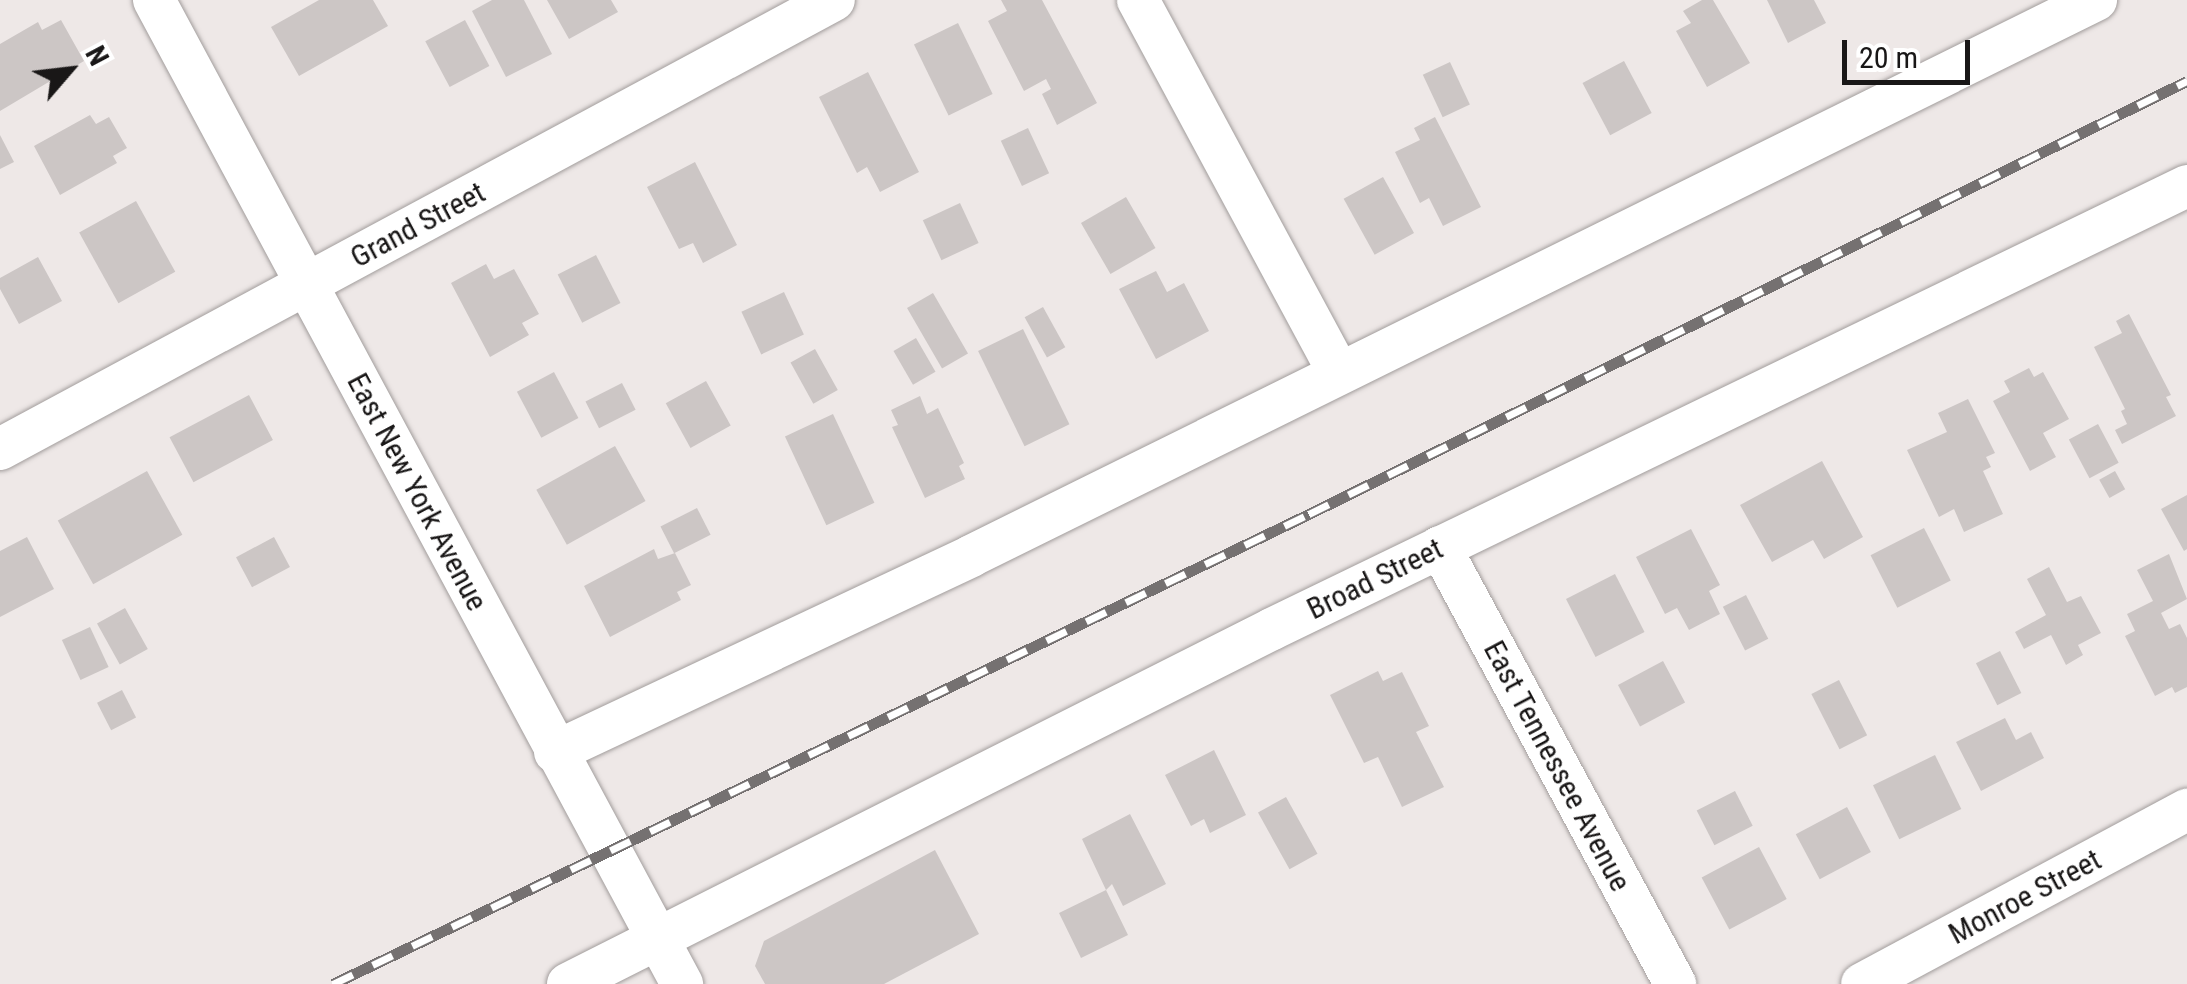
<!DOCTYPE html>
<html>
<head>
<meta charset="utf-8">
<style>
  body { margin:0 }
  #map { position:relative; width:2187px; height:984px; overflow:hidden; background:#eee8e7; font-family:"Roboto Condensed",sans-serif }
  div>[style] { position:absolute }
  .building>* { inset:0; background:#ccc6c5; transform-origin:0 0 }
  .roads { filter:drop-shadow(0 0 2px #a29d9c) drop-shadow(0 0 2px #a29d9c) }
  .minor>* { height:42px; margin:-21px; padding:0 21px; transform-origin:21px; border-radius:21px; background:#fff }
  .rail>* { height:11px; margin-top:-5.5px; transform-origin:0; background:repeating-linear-gradient(90deg,#fff 0 22px,#757171 0 44px); box-sizing:border-box; border-block:2px solid #757171 }
  span { translate:-50% -50%; white-space:nowrap; text-align:center; line-height:1.15; -webkit-text-stroke:8px #fff; paint-order:stroke }
  .street-label { font-size:30px; color:#191717 }
  .north { position:absolute; left:20px; top:20px; width:100px; height:100px; -webkit-text-stroke:8px #fff; paint-order:stroke; rotate:62deg; font-size:28px; font-weight:700; line-height:40px; text-align:center; color:#191717 }
  .north::after { content:''; display:block; margin:auto; width:35px; height:45px; background:#191717; clip-path:polygon(50% 0,100% 100%,50% 72%,0 100%) }
  .scale { position:absolute; left:1842px; top:40px; width:128px; height:45px; box-sizing:border-box; border:5px solid #191717; border-top:0; padding-left:12px; font-size:30px; line-height:35px; white-space:nowrap; color:#191717; -webkit-text-stroke:8px #fff; paint-order:stroke }
</style>
</head>
<body>
<div id="map">
  <div class="building">
    <div style="clip-path:polygon(319px 0,373px 0,388px 26px,299px 76px,271px 27px)"></div>
    <div style="clip-path:polygon(492px 0,524px 0,552px 54px,506px 77px,472px 11px)"></div>
    <div style="clip-path:polygon(547px 0,611px 0,618px 12px,569px 39px)"></div>
    <div style="clip-path:polygon(1001px 0,1042px 0,1097px 103px,1057px 125px,1042px 94px,1051px 89px,1046px 79px,1024px 91px,988px 21px,1007px 11px)"></div>
    <div style="clip-path:polygon(1702px 0,1713px 0,1750px 63px,1707px 87px,1676px 31px,1691px 23px,1683px 11px)"></div>
    <div style="clip-path:polygon(1767px 0,1814px 0,1826px 23px,1788px 43px)"></div>
    <div style="clip-path:polygon(61px 20px,84px 61px,0 111px,0 44px,38px 22px,42px 30px)"></div>
    <div style="left:465px;top:20px;width:52px;height:45px;rotate:62deg"></div>
    <div style="left:958px;top:23px;width:79px;height:49px;rotate:64deg"></div>
    <div style="left:1624px;top:61px;width:59px;height:47px;rotate:62deg"></div>
    <div style="left:1450px;top:62px;width:47px;height:30px;rotate:65deg"></div>
    <div style="clip-path:polygon(868px 72px,919px 172px,880px 192px,867px 167px,857px 173px,819px 97px)"></div>
    <div style="clip-path:polygon(90px 115px,96px 124px,109px 117px,127px 148px,113px 156px,117px 163px,60px 195px,34px 146px)"></div>
    <div style="clip-path:polygon(1435px 117px,1481px 207px,1443px 226px,1429px 198px,1420px 203px,1395px 152px,1420px 140px,1414px 128px)"></div>
    <div style="left:1028px;top:128px;width:50px;height:30px;rotate:65deg"></div>
    <div style="clip-path:polygon(0 135px,14px 162px,0 169px)"></div>
    <div style="clip-path:polygon(695px 162px,737px 245px,703px 263px,693px 243px,679px 249px,647px 187px)"></div>
    <div style="left:1383px;top:177px;width:64px;height:45px;rotate:61deg"></div>
    <div style="left:1126px;top:197px;width:59px;height:52px;rotate:60deg"></div>
    <div style="left:136px;top:201px;width:81px;height:65px;rotate:61deg"></div>
    <div style="left:960px;top:203px;width:44px;height:41px;rotate:65deg"></div>
    <div style="left:596px;top:255px;width:54px;height:43px;rotate:63deg"></div>
    <div style="clip-path:polygon(38px 257px,62px 301px,19px 324px,0 289px,0 278px)"></div>
    <div style="clip-path:polygon(486px 264px,494px 279px,514px 269px,539px 314px,522px 323px,529px 335px,490px 357px,451px 283px)"></div>
    <div style="clip-path:polygon(1156px 271px,1167px 292px,1184px 283px,1209px 331px,1156px 359px,1119px 289px)"></div>
    <div style="left:784px;top:292px;width:47px;height:47px;rotate:65deg"></div>
    <div style="left:933px;top:293px;width:70px;height:30px;rotate:60deg"></div>
    <div style="left:1043px;top:307px;width:46px;height:21px;rotate:61deg"></div>
    <div style="clip-path:polygon(2129px 314px,2171px 395px,2166px 397px,2176px 416px,2122px 444px,2115px 430px,2127px 424px,2121px 411px,2125px 409px,2094px 347px,2122px 333px,2116px 321px)"></div>
    <div style="left:1023px;top:329px;width:106px;height:50px;rotate:64deg"></div>
    <div style="left:916px;top:338px;width:39px;height:26px;rotate:60deg"></div>
    <div style="left:815px;top:349px;width:47px;height:28px;rotate:61deg"></div>
    <div style="clip-path:polygon(2029px 368px,2034px 377px,2043px 372px,2069px 419px,2043px 433px,2056px 457px,2030px 471px,1993px 401px,2010px 392px,2004px 381px)"></div>
    <div style="left:554px;top:372px;width:52px;height:42px;rotate:62deg"></div>
    <div style="left:706px;top:381px;width:51px;height:46px;rotate:61deg"></div>
    <div style="left:622px;top:383px;width:30px;height:41px;rotate:63deg"></div>
    <div style="left:249px;top:395px;width:51px;height:90px;rotate:62deg"></div>
    <div style="clip-path:polygon(920px 396px,927px 414px,938px 408px,964px 463px,959px 466px,965px 479px,925px 498px,892px 427px,898px 425px,891px 410px)"></div>
    <div style="clip-path:polygon(1968px 399px,1995px 453px,1986px 457px,1991px 467px,1983px 471px,2003px 514px,1964px 532px,1954px 509px,1939px 517px,1907px 450px,1947px 432px,1938px 413px)"></div>
    <div style="left:833px;top:414px;width:98px;height:53px;rotate:65deg"></div>
    <div style="left:2098px;top:424px;width:44px;height:33px;rotate:62deg"></div>
    <div style="left:615px;top:446px;width:63px;height:90px;rotate:61deg"></div>
    <div style="clip-path:polygon(1822px 461px,1863px 537px,1824px 559px,1813px 540px,1772px 562px,1740px 505px)"></div>
    <div style="left:147px;top:471px;width:73px;height:102px;rotate:61deg"></div>
    <div style="left:2115px;top:471px;width:21px;height:18px;rotate:61deg"></div>
    <div style="clip-path:polygon(2187px 495px,2187px 549px,2184px 551px,2161px 509px)"></div>
    <div style="left:697px;top:508px;width:30px;height:41px;rotate:63deg"></div>
    <div style="left:1924px;top:528px;width:59px;height:60px;rotate:63deg"></div>
    <div style="clip-path:polygon(1691px 529px,1720px 585px,1709px 591px,1720px 614px,1689px 630px,1677px 608px,1665px 614px,1636px 557px)"></div>
    <div style="clip-path:polygon(27px 537px,54px 589px,0 617px,0 551px)"></div>
    <div style="left:274px;top:537px;width:34px;height:43px;rotate:62deg"></div>
    <div style="clip-path:polygon(654px 549px,658px 559px,675px 553px,691px 585px,677px 592px,681px 600px,610px 637px,584px 586px)"></div>
    <div style="clip-path:polygon(2169px 554px,2187px 599px,2161px 613px,2169px 629px,2180px 624px,2187px 638px,2187px 687px,2175px 693px,2172px 687px,2155px 696px,2125px 636px,2135px 631px,2127px 614px,2153px 601px,2137px 570px)"></div>
    <div style="clip-path:polygon(2049px 567px,2067px 602px,2081px 596px,2101px 633px,2078px 645px,2083px 655px,2066px 665px,2051px 635px,2024px 649px,2015px 632px,2046px 615px,2027px 579px)"></div>
    <div style="left:1615px;top:574px;width:65px;height:55px;rotate:63deg"></div>
    <div style="left:1746px;top:595px;width:49px;height:26px;rotate:63deg"></div>
    <div style="left:125px;top:608px;width:47px;height:32px;rotate:61deg"></div>
    <div style="left:90px;top:627px;width:44px;height:31px;rotate:65deg"></div>
    <div style="left:2000px;top:651px;width:47px;height:27px;rotate:63deg"></div>
    <div style="left:1663px;top:661px;width:47px;height:51px;rotate:62deg"></div>
    <div style="clip-path:polygon(1378px 671px,1383px 681px,1402px 672px,1429px 726px,1416px 732px,1444px 787px,1402px 807px,1378px 757px,1364px 763px,1330px 695px)"></div>
    <div style="left:1839px;top:680px;width:62px;height:31px;rotate:63deg"></div>
    <div style="left:122px;top:690px;width:31px;height:28px;rotate:63deg"></div>
    <div style="clip-path:polygon(2005px 718px,2016px 740px,2031px 732px,2044px 758px,1981px 791px,1956px 742px)"></div>
    <div style="clip-path:polygon(1214px 750px,1246px 815px,1210px 833px,1204px 819px,1191px 826px,1165px 775px)"></div>
    <div style="left:1935px;top:755px;width:60px;height:69px;rotate:64deg"></div>
    <div style="left:1735px;top:791px;width:39px;height:43px;rotate:63deg"></div>
    <div style="left:1286px;top:797px;width:65px;height:32px;rotate:61deg"></div>
    <div style="left:1847px;top:807px;width:51px;height:58px;rotate:62deg"></div>
    <div style="clip-path:polygon(1130px 814px,1166px 884px,1123px 906px,1112px 884px,1106px 890px,1128px 935px,1081px 958px,1059px 913px,1106px 890px,1082px 839px)"></div>
    <div style="left:1759px;top:847px;width:59px;height:65px;rotate:62deg"></div>
    <div style="clip-path:polygon(935px 850px,979px 934px,884px 984px,765px 984px,755px 966px,764px 941px)"></div>
  </div>
  <div class="roads">
    <div class="minor">
      <div style="left:154px;top:0;width:1117px;rotate:61.78deg"></div>
      <div style="left:1138px;top:0;width:422px;rotate:61.7deg"></div>
      <div style="left:0;top:449px;width:947px;rotate:-28.3deg"></div>
      <div style="left:1440px;top:547px;width:496px;rotate:61.7deg"></div>
      <div style="left:555px;top:752px;width:460px;rotate:-25.2deg"></div>
      <div style="left:971px;top:556px;width:1255px;rotate:-26.3deg"></div>
      <div style="left:568px;top:984px;width:788px;rotate:-26.76deg"></div>
      <div style="left:1272px;top:629px;width:1017px;rotate:-25.83deg"></div>
      <div style="left:1862px;top:984px;width:369px;rotate:-28.2deg"></div>
    </div>
  </div>
  <div class="rail">
    <div style="left:333px;top:984px;width:1083px;rotate:-25.71deg"></div>
    <div style="left:1309px;top:514px;width:979px;rotate:-26.25deg"></div>
  </div>
  <div class="street-label">
    <span style="left:418px;top:225px;rotate:-28deg">Grand Street</span>
    <span style="left:417px;top:492px;rotate:62deg">East New York Avenue</span>
    <span style="left:1375px;top:579px;rotate:-26deg">Broad Street</span>
    <span style="left:1557px;top:766px;rotate:62deg">East Tennessee Avenue</span>
    <span style="left:2025px;top:897px;rotate:-28deg">Monroe Street</span>
  </div>
  <div class="north">N</div>
  <div class="scale">20 m</div>
</div>
</body>
</html>
